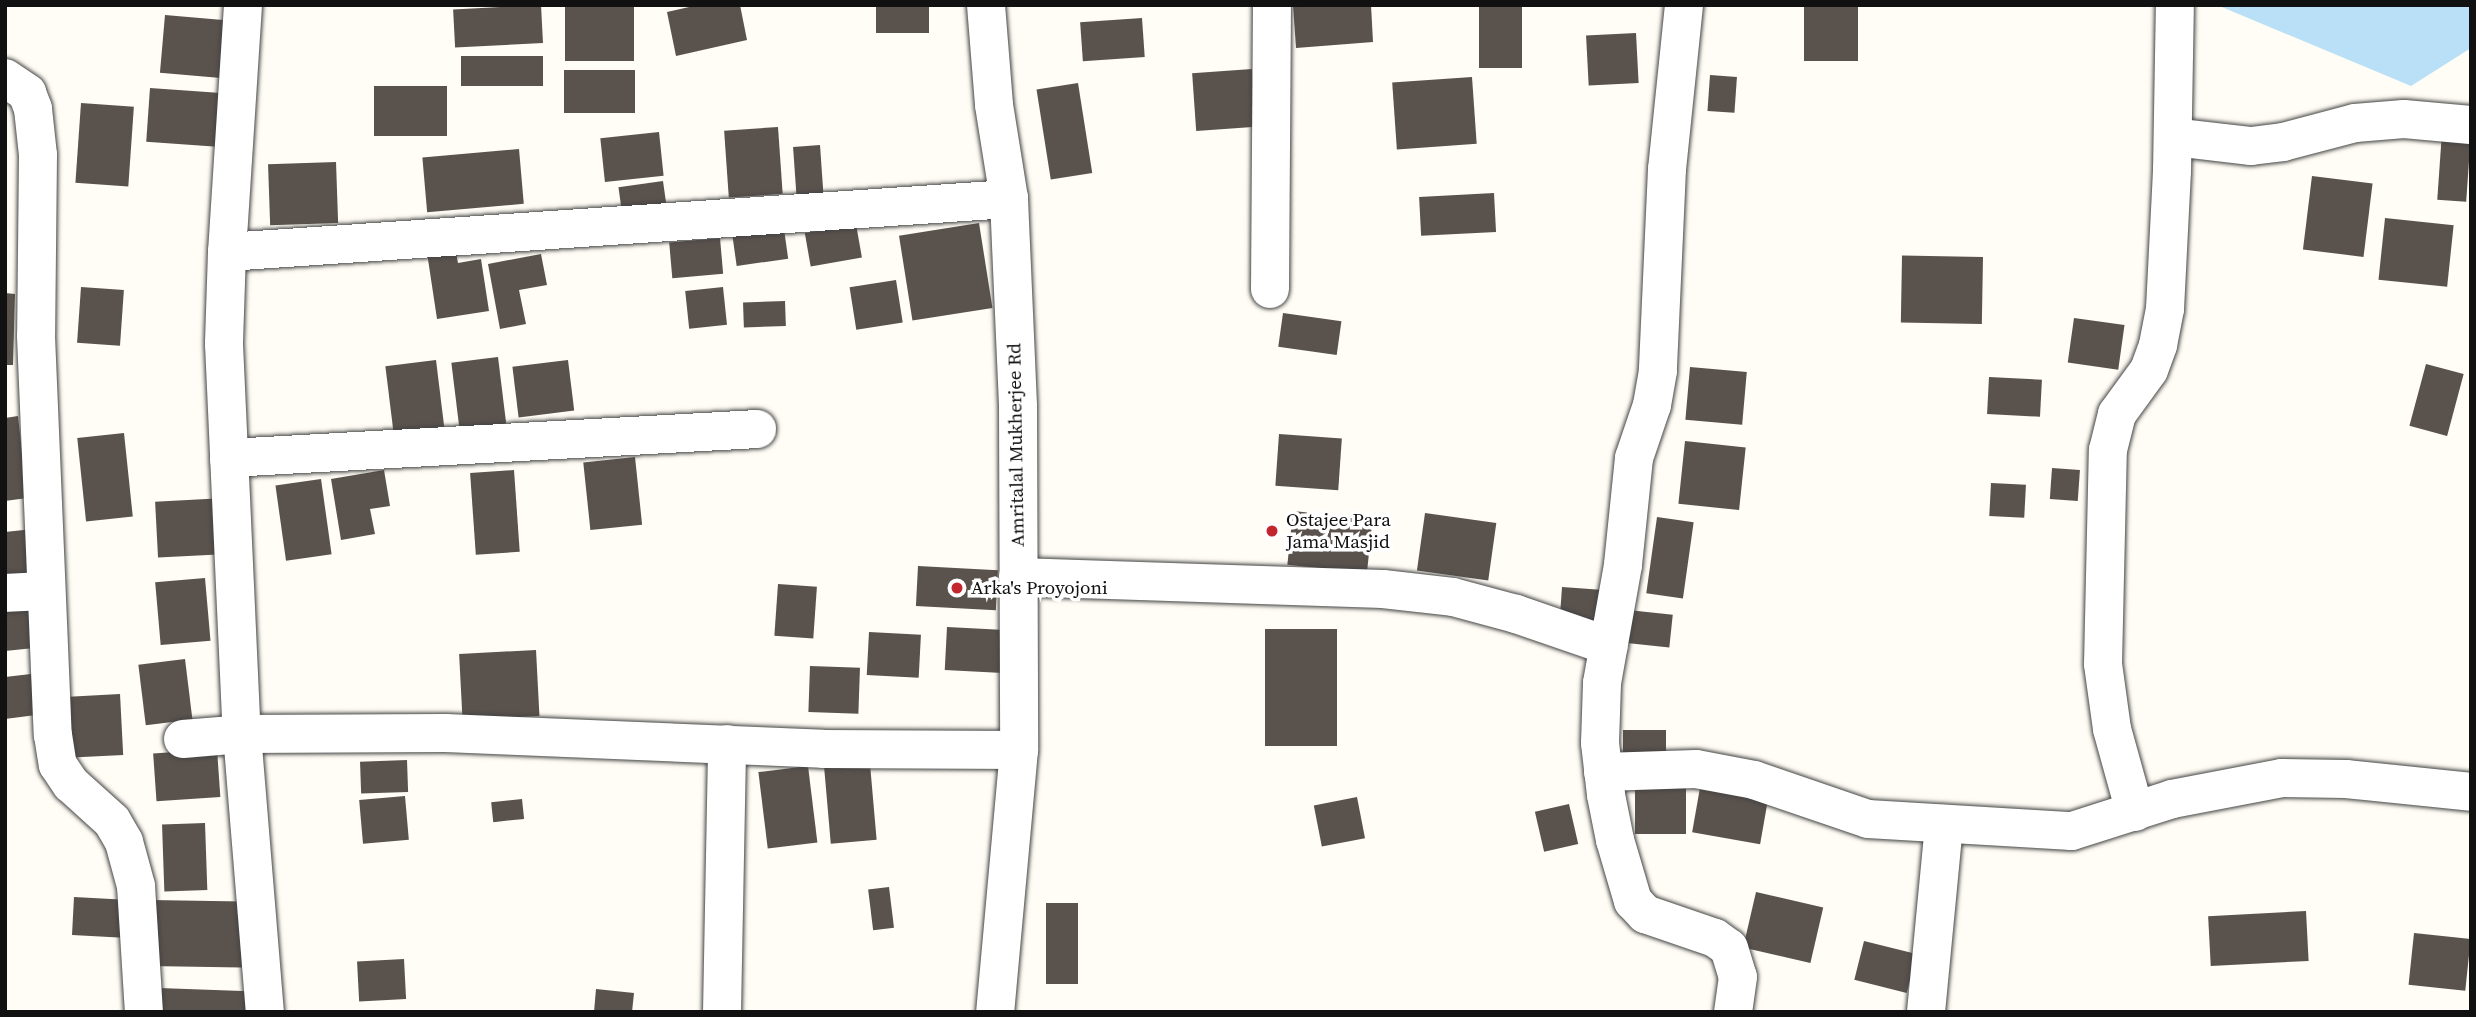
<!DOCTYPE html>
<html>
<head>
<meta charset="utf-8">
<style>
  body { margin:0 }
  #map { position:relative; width:2476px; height:1017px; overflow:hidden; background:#fffdf5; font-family:"Source Serif 4",serif }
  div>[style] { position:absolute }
  .water>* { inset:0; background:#b9e0f7 }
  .building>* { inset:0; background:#5a524d; transform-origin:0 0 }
  .roads { filter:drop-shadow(0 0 2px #444) drop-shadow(0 0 2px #444) }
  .minor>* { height:38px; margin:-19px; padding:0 19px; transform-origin:19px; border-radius:19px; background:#fff }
  .dots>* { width:19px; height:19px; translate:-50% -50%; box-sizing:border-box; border:4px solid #fff; border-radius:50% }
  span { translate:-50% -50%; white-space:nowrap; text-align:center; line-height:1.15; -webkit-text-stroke:7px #fff; paint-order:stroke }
  .street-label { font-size:19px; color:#111 }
  .poi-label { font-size:19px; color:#111 }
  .left { translate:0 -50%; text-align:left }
  .frame { position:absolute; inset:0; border:7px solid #111; pointer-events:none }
</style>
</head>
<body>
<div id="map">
  <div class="water">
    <div style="clip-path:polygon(2217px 5px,2471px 5px,2471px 48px,2411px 86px)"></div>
  </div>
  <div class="building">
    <div style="left:541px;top:5px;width:38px;height:88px;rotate:87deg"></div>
    <div style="clip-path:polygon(698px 5px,740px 5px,747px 40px,676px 56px,667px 12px)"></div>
    <div style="left:876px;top:5px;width:53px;height:28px"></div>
    <div style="clip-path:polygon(1293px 5px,1371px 5px,1373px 42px,1296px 48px)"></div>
    <div style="left:1479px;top:5px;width:43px;height:63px"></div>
    <div style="left:1804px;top:5px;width:54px;height:56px"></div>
    <div style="left:634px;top:7px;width:54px;height:69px;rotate:90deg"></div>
    <div style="left:165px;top:15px;width:64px;height:58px;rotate:5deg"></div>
    <div style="left:1142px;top:18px;width:39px;height:62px;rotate:86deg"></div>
    <div style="left:1636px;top:33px;width:50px;height:50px;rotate:87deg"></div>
    <div style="left:461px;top:56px;width:82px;height:30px"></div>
    <div style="left:1252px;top:69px;width:58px;height:60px;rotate:86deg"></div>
    <div style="left:564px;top:70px;width:71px;height:43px"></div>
    <div style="left:1710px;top:75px;width:27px;height:36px;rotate:4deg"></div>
    <div style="left:1472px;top:77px;width:67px;height:80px;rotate:86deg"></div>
    <div style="left:1078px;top:83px;width:91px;height:42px;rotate:81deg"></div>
    <div style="left:374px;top:86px;width:73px;height:50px"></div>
    <div style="left:150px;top:88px;width:71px;height:54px;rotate:4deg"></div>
    <div style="left:81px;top:103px;width:53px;height:80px;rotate:4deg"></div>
    <div style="left:778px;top:127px;width:67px;height:54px;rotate:86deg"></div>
    <div style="left:659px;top:132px;width:44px;height:59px;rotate:84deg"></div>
    <div style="left:2442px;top:132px;width:29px;height:68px;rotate:4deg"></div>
    <div style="left:820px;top:145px;width:55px;height:27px;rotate:86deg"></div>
    <div style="left:519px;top:149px;width:55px;height:97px;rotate:85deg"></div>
    <div style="left:336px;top:162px;width:61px;height:68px;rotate:88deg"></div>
    <div style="left:2312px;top:176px;width:61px;height:74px;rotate:7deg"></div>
    <div style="left:663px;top:181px;width:28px;height:45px;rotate:82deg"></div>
    <div style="left:1494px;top:193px;width:39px;height:75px;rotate:87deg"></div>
    <div style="left:2385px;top:218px;width:69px;height:62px;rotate:6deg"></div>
    <div style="left:979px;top:223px;width:86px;height:81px;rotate:81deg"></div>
    <div style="left:856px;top:224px;width:34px;height:52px;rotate:80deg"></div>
    <div style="left:784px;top:229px;width:30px;height:52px;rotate:82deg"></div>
    <div style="left:720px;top:238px;width:36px;height:51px;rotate:85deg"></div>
    <div style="clip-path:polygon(454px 241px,458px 263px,481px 259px,489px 311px,437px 319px,426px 246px)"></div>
    <div style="clip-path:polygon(541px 254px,547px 285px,519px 290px,526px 324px,500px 329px,488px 264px)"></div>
    <div style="left:1983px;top:257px;width:67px;height:81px;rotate:91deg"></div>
    <div style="left:896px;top:280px;width:43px;height:47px;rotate:81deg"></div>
    <div style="left:81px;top:287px;width:43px;height:56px;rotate:4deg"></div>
    <div style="left:723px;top:287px;width:38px;height:38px;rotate:84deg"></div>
    <div style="clip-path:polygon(5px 293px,15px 294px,13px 365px,5px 365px)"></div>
    <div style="left:785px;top:301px;width:25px;height:42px;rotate:88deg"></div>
    <div style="left:1283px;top:313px;width:59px;height:34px;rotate:8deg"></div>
    <div style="left:2074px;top:318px;width:51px;height:45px;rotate:8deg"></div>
    <div style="left:498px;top:357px;width:67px;height:47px;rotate:83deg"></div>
    <div style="left:436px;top:360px;width:70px;height:51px;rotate:83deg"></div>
    <div style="left:568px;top:360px;width:51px;height:56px;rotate:83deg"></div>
    <div style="left:2426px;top:364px;width:39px;height:64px;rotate:15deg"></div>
    <div style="left:1690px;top:367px;width:57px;height:53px;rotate:5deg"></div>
    <div style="left:1989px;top:377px;width:53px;height:37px;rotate:3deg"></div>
    <div style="clip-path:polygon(18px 416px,27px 498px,5px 501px,5px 418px)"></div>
    <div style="left:124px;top:433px;width:84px;height:47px;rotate:84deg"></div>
    <div style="left:1279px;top:434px;width:63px;height:52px;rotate:4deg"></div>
    <div style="left:1685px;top:441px;width:61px;height:63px;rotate:6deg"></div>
    <div style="left:635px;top:457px;width:68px;height:52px;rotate:84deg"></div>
    <div style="left:2052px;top:468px;width:28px;height:31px;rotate:4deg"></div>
    <div style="clip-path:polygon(384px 470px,390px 506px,370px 509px,375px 534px,341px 540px,331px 479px)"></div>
    <div style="left:514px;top:470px;width:82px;height:44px;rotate:86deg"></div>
    <div style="left:321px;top:479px;width:76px;height:46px;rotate:82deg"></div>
    <div style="left:1991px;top:483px;width:35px;height:33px;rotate:3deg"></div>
    <div style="left:225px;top:498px;width:56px;height:70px;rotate:87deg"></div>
    <div style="left:1293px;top:511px;width:80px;height:54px;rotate:6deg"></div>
    <div style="left:1425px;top:513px;width:72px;height:58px;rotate:8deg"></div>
    <div style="left:1657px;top:517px;width:37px;height:77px;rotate:8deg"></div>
    <div style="clip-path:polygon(33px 529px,36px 578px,5px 582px,5px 532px)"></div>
    <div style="left:918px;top:566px;width:80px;height:40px;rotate:3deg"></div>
    <div style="left:205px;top:578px;width:63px;height:50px;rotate:85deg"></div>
    <div style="left:778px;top:584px;width:39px;height:52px;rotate:4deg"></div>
    <div style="left:1562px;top:587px;width:42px;height:31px;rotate:4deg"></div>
    <div style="clip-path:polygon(29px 601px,34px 648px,5px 651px,5px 603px)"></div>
    <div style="left:1628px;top:610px;width:45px;height:33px;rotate:6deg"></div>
    <div style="left:947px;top:627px;width:63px;height:43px;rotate:3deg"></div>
    <div style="left:1337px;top:629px;width:117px;height:72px;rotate:90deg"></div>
    <div style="left:869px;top:632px;width:52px;height:43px;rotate:3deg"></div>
    <div style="left:536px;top:650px;width:66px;height:77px;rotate:87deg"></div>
    <div style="left:185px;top:659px;width:61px;height:47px;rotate:83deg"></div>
    <div style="left:810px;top:666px;width:50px;height:46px;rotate:2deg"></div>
    <div style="clip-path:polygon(31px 674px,36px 715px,5px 719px,5px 677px)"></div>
    <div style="left:120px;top:694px;width:61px;height:51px;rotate:87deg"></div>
    <div style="left:1623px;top:730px;width:43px;height:33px"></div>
    <div style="left:217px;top:749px;width:48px;height:64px;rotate:86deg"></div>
    <div style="left:407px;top:760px;width:32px;height:47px;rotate:88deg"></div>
    <div style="left:870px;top:764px;width:76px;height:46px;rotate:85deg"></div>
    <div style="left:808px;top:766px;width:77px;height:50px;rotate:83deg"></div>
    <div style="left:1701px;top:782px;width:69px;height:51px;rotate:10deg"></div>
    <div style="left:1635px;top:787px;width:51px;height:47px"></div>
    <div style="left:405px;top:796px;width:44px;height:46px;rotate:85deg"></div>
    <div style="left:1357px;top:797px;width:42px;height:44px;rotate:79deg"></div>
    <div style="left:522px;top:799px;width:20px;height:31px;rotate:84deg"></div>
    <div style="left:1569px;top:804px;width:41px;height:35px;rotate:77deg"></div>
    <div style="left:205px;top:823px;width:67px;height:43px;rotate:88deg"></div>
    <div style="left:889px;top:887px;width:41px;height:21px;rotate:83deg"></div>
    <div style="left:1756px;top:892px;width:69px;height:57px;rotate:13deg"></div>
    <div style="left:74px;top:897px;width:56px;height:38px;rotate:3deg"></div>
    <div style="left:150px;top:900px;width:93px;height:66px;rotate:1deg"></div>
    <div style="left:1046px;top:903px;width:32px;height:81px"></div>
    <div style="left:2306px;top:911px;width:50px;height:98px;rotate:87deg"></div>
    <div style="left:2414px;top:933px;width:57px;height:52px;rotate:6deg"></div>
    <div style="left:1864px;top:941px;width:54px;height:40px;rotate:14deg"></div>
    <div style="left:404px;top:959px;width:40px;height:47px;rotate:87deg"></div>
    <div style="left:159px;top:988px;width:90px;height:24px;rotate:2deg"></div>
    <div style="clip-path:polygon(596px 989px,634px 993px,632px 1012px,594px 1012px)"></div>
  </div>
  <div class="roads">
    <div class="minor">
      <div style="left:243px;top:5px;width:248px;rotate:93.7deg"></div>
      <div style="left:227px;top:252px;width:92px;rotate:91.9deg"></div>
      <div style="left:224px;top:344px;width:390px;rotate:87.4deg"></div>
      <div style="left:242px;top:734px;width:279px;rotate:85.3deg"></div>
      <div style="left:986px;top:5px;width:100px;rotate:85.4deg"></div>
      <div style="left:994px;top:105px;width:95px;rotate:80.9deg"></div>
      <div style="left:1009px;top:199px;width:207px;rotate:87.5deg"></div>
      <div style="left:1018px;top:406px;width:344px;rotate:89.8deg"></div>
      <div style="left:1019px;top:750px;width:263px;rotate:95.2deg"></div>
      <div style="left:1684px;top:5px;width:165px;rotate:95.9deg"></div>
      <div style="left:1667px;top:169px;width:202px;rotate:92.6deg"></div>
      <div style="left:1658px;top:371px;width:35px;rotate:100deg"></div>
      <div style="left:1652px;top:405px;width:56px;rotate:108.8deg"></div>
      <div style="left:1634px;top:458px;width:108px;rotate:95.9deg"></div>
      <div style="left:1623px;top:565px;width:120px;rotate:100.1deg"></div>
      <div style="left:1602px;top:683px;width:60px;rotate:91.9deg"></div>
      <div style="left:1600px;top:743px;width:52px;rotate:83.4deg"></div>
      <div style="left:1606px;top:795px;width:46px;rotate:78.7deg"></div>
      <div style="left:1615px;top:840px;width:64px;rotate:73.6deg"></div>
      <div style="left:1633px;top:901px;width:18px;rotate:47deg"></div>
      <div style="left:1645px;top:914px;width:74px;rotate:18.9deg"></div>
      <div style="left:1715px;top:938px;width:17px;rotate:36deg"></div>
      <div style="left:1729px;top:948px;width:30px;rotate:73deg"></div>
      <div style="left:1738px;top:977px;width:35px;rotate:98deg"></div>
      <div style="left:5px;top:78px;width:27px;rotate:34deg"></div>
      <div style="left:27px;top:93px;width:17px;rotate:69deg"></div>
      <div style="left:33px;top:109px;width:46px;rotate:83.8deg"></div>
      <div style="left:38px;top:155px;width:181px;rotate:90.6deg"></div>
      <div style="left:36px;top:336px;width:399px;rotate:87.6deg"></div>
      <div style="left:53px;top:735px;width:30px;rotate:81deg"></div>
      <div style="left:58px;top:765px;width:23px;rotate:56deg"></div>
      <div style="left:71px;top:784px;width:55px;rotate:42.1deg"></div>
      <div style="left:112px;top:821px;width:24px;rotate:60deg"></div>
      <div style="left:124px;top:842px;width:46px;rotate:74.7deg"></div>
      <div style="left:136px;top:886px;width:126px;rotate:86.4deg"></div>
      <div style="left:2173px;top:137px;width:79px;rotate:6.6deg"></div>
      <div style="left:2251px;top:146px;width:32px;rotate:-7deg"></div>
      <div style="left:2283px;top:142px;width:74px;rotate:-14.8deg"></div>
      <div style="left:2355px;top:123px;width:49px;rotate:-4.7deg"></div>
      <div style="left:2404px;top:119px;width:67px;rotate:5.1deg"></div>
      <div style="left:227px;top:252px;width:784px;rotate:-3.88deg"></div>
      <div style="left:1270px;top:289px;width:284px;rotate:-89.6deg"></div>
      <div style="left:229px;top:458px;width:529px;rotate:-3.14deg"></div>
      <div style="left:1018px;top:577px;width:365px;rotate:1.9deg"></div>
      <div style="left:1383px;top:589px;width:70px;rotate:6.5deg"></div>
      <div style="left:1453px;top:597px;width:65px;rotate:15.1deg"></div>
      <div style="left:1516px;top:614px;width:98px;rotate:19deg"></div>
      <div style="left:5px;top:593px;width:41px;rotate:-2.8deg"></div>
      <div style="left:183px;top:739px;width:59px;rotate:-4.8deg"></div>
      <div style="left:242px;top:734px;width:203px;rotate:-0.3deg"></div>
      <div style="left:445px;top:733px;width:378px;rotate:2.4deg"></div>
      <div style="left:823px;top:749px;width:196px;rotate:0.3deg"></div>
      <div style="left:1603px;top:772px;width:93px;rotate:-1.8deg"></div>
      <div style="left:1696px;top:769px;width:59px;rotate:10.7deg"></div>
      <div style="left:1754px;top:780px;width:120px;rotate:18.9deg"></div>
      <div style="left:1868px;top:819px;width:204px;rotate:3.4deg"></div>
      <div style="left:2072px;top:831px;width:105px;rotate:-17.7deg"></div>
      <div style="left:2172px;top:799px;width:112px;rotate:-10.8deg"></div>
      <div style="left:2282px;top:778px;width:64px;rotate:0.9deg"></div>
      <div style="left:2346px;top:779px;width:126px;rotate:5.9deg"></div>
      <div style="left:2135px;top:812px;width:86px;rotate:-105.5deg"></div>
      <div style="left:2112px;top:729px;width:66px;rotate:-97.9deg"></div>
      <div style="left:2103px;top:664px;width:214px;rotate:-88.7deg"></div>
      <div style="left:2108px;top:450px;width:37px;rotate:-76deg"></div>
      <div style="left:2117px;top:414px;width:54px;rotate:-54deg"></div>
      <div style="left:2149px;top:370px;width:27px;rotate:-70deg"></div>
      <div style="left:2158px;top:345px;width:37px;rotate:-79deg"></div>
      <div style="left:2165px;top:309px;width:138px;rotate:-87.1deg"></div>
      <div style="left:2172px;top:171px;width:166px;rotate:-89deg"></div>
      <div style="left:722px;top:1012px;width:268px;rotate:-88.9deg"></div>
      <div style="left:1926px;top:1012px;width:189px;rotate:-84.5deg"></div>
    </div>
  </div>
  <div class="dots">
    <div style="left:1272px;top:531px;background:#c4262e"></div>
    <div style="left:957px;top:588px;background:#c4262e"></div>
  </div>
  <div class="street-label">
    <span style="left:1016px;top:445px;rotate:-91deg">Amritalal Mukherjee Rd</span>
  </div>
  <div class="poi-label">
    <span class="left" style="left:1286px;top:531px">Ostajee Para<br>Jama Masjid</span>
    <span class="left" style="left:971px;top:588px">Arka's Proyojoni</span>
  </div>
  <div class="frame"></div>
</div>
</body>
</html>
